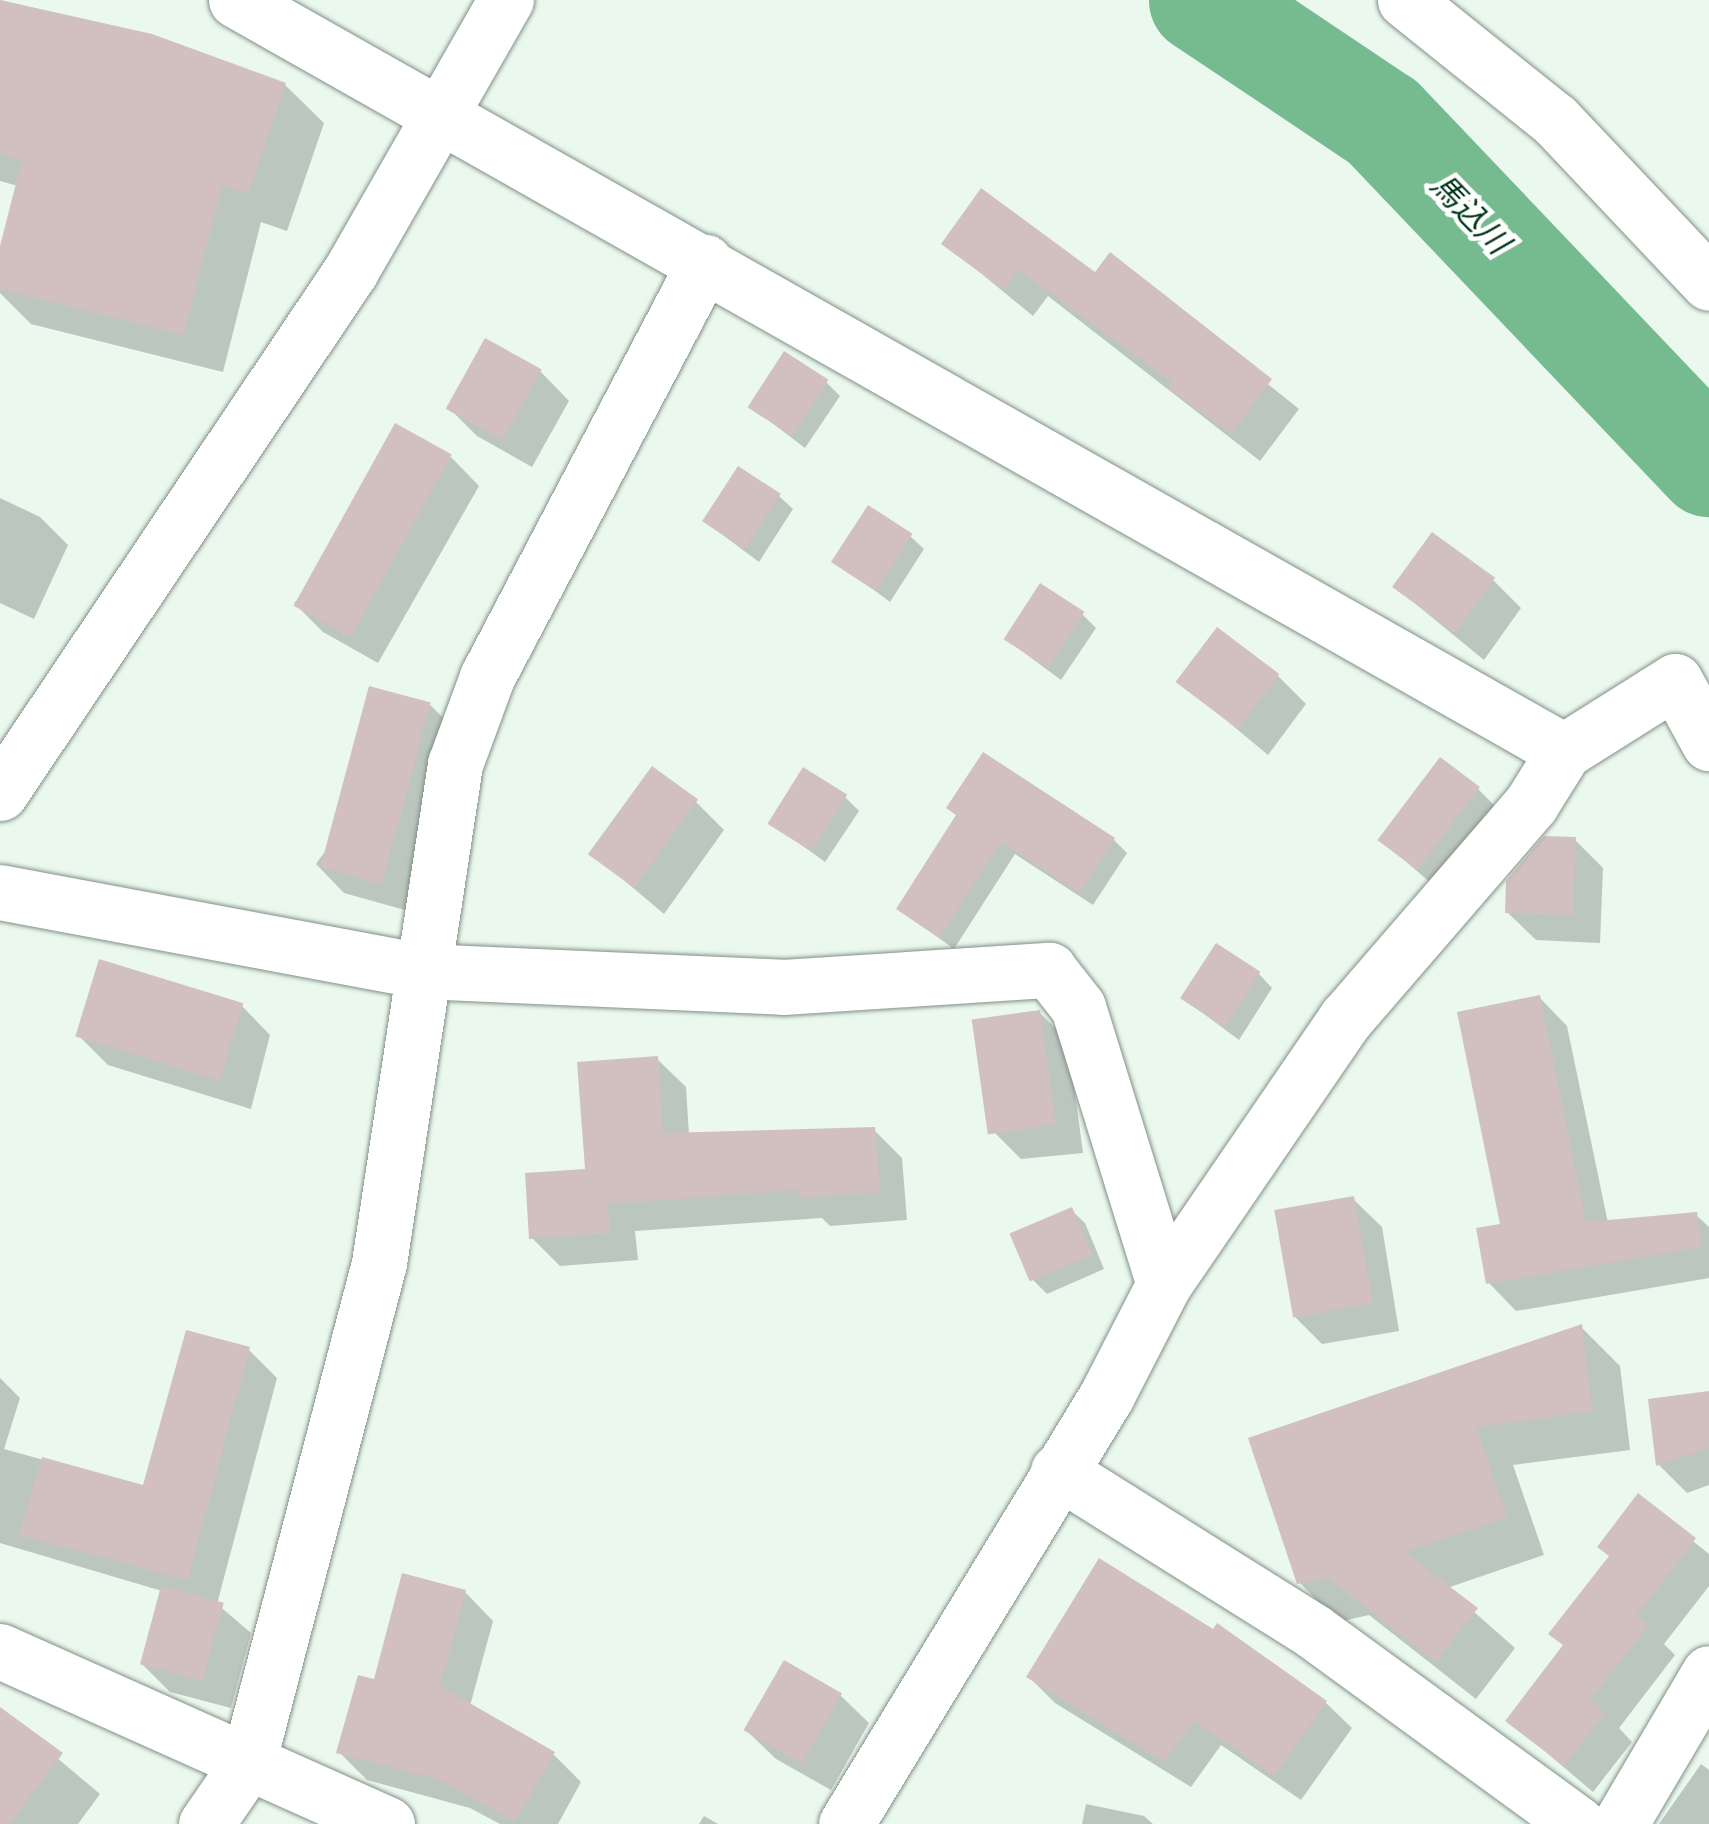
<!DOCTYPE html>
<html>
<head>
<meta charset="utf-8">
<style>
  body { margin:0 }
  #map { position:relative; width:1709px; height:1824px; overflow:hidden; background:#eaf8ee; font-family:Inter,"Noto Sans JP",sans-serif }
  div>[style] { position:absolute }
  .shadow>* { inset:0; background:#0003 }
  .river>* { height:105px; margin:-52.5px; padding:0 52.5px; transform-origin:52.5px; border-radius:52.5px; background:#76ba8f }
  .building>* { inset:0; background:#d2c0c1; transform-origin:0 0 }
  .roads { filter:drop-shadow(0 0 2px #829087) drop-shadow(0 0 2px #829087) }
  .street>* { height:55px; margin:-27.5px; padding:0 27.5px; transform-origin:27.5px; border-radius:27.5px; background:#fff }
  .secondary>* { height:55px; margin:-27.5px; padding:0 27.5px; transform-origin:27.5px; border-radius:27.5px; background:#fff }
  span { translate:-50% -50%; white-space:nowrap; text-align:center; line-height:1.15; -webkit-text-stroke:9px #fff; paint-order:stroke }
  .water-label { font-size:32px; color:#00361b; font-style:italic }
</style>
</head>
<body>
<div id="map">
  <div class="shadow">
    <div style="clip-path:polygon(0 0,151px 36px,285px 85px,324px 123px,287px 231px,261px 222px,223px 372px,31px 324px,0 293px,0 257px,18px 186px,0 181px)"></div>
    <div style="clip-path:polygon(944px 243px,1095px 275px,1199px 329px,1299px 409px,1260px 461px,1048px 296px,1033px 316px)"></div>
    <div style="clip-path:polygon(486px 342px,541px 372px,569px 401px,532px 467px,477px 436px,449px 408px)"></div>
    <div style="clip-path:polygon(826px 382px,840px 396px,805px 448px,751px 407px)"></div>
    <div style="clip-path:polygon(451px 457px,479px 486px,378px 663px,323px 632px,294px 603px)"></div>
    <div style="clip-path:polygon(779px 496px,793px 509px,759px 562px,704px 521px)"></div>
    <div style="clip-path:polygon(0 498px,40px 517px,68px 545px,34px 619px,0 603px)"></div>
    <div style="clip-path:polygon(910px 536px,924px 549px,890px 602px,835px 561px)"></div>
    <div style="clip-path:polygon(1493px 580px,1521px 608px,1484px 660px,1395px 587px)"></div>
    <div style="clip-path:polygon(1082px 614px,1096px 628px,1061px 680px,1007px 640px)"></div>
    <div style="clip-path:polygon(1278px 676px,1306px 704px,1268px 755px,1179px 681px)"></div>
    <div style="clip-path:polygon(430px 705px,459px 733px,405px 910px,344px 893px,316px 864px)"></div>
    <div style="clip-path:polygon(1478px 789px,1506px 817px,1447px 897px,1381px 840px)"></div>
    <div style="clip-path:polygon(845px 797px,859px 811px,825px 862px,770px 822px)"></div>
    <div style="clip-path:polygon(696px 802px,724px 830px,664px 914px,593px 854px)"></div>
    <div style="clip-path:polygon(958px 816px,1114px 840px,1127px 853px,1093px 905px,1015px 854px,954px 949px,899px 909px)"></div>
    <div style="clip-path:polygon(1575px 840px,1603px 868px,1600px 943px,1536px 940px,1507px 912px)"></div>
    <div style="clip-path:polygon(1259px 974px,1272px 988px,1239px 1040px,1184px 999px)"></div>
    <div style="clip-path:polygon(1539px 997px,1567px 1026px,1608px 1223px,1696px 1215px,1709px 1227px,1709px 1278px,1516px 1311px,1488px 1282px,1503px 1226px)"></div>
    <div style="clip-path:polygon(242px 1006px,270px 1035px,251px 1109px,108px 1065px,80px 1037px)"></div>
    <div style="clip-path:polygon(1040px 1013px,1068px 1041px,1083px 1153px,1021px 1159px,993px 1131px)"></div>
    <div style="clip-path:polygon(657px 1059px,686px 1087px,689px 1135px,874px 1130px,902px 1158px,907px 1220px,830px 1226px,822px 1218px,635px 1231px,638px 1260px,560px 1266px,531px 1237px,587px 1171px)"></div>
    <div style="clip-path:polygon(1353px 1199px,1382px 1227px,1399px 1331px,1322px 1344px,1294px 1316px)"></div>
    <div style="clip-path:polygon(1071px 1210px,1085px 1223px,1104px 1269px,1047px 1294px,1033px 1280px)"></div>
    <div style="clip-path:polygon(1581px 1327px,1620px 1366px,1630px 1450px,1513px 1465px,1544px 1555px,1447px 1588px,1515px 1648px,1476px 1699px,1369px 1615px,1338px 1622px,1300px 1583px)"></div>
    <div style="clip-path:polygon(249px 1350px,277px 1378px,217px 1604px,251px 1633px,231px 1708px,170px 1692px,141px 1663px,162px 1591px,0 1543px,0 1378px,20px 1398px,4px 1449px,145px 1488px)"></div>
    <div style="clip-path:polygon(1709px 1394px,1709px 1485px,1687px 1493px,1658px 1464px)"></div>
    <div style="clip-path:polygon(1638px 1497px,1709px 1554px,1709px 1586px,1664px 1644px,1675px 1655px,1619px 1728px,1632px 1742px,1593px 1792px,1508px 1720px,1565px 1647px)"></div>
    <div style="clip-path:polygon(465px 1592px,493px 1621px,470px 1706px,553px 1754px,581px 1782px,558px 1824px,500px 1824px,470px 1808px,367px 1780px,339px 1752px,376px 1682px)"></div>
    <div style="clip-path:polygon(1029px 1677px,1326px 1703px,1352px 1728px,1301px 1800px,1221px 1745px,1191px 1787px,1055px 1703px)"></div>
    <div style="clip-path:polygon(840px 1695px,869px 1723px,831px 1790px,776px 1759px,747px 1731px)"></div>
    <div style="clip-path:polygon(0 1710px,100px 1794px,78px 1824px,0 1824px)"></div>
    <div style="clip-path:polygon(1701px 1764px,1709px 1770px,1709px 1824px,1659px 1824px)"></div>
    <div style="clip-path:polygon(1086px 1804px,1144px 1816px,1153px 1824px,1082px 1824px)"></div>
    <div style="clip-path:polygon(704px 1816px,718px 1824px,699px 1824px)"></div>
  </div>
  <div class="river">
    <div style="left:1201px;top:0;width:218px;rotate:33.8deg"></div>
    <div style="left:1382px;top:121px;width:474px;rotate:46.4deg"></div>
  </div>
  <div class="building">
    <div style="clip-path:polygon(0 0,152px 34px,286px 83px,248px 194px,222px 185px,184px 335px,0 289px,0 246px,22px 160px,0 154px)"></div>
    <div style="clip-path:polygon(981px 188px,1095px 272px,1110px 252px,1272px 379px,1231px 434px,1168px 388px,1172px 382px,1019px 270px,1004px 290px,941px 244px)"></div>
    <div style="left:485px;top:338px;width:65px;height:81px;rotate:29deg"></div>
    <div style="left:784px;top:351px;width:53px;height:67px;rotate:33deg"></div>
    <div style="left:395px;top:423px;width:65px;height:209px;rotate:29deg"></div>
    <div style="left:738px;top:466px;width:51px;height:66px;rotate:33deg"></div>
    <div style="left:868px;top:505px;width:53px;height:68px;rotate:33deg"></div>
    <div style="left:1432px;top:532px;width:78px;height:68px;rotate:36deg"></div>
    <div style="left:1040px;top:583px;width:53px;height:67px;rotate:33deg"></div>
    <div style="left:1217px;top:627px;width:78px;height:69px;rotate:37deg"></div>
    <div style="left:369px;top:686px;width:64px;height:188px;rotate:15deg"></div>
    <div style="clip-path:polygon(983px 752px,1115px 838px,1079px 893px,1001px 842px,939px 938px,896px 909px,956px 815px,946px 808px)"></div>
    <div style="left:1440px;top:757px;width:50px;height:104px;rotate:37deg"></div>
    <div style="left:652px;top:766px;width:57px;height:109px;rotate:36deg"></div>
    <div style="left:803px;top:767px;width:52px;height:67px;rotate:32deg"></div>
    <div style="clip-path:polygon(1544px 836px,1576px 837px,1573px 915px,1505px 913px,1506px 881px)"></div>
    <div style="left:1216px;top:943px;width:53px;height:66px;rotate:33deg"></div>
    <div style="left:99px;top:959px;width:151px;height:81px;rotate:17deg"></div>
    <div style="clip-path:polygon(1540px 995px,1586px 1222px,1697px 1212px,1702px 1247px,1486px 1284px,1476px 1228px,1500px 1224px,1457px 1012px)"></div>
    <div style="left:1040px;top:1010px;width:116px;height:69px;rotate:82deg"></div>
    <div style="clip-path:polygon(658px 1056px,663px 1133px,875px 1127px,880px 1192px,799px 1198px,798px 1190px,608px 1204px,610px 1233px,529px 1239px,525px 1173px,585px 1169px,577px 1062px)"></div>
    <div style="left:1354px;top:1196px;width:109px;height:81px;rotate:80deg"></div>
    <div style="left:1072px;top:1207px;width:52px;height:68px;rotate:67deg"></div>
    <div style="clip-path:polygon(1582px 1324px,1592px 1412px,1476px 1427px,1507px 1517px,1404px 1552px,1478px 1608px,1436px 1662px,1328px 1578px,1297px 1584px,1248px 1438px)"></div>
    <div style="clip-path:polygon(186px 1330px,250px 1347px,188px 1580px,19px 1535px,42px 1457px,143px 1485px)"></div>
    <div style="clip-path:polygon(1709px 1391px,1709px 1448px,1656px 1466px,1648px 1399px)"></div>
    <div style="clip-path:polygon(1638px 1493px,1696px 1538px,1636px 1616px,1649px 1625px,1590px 1700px,1605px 1712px,1564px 1766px,1505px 1721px,1563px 1645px,1548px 1634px,1609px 1556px,1597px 1547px)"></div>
    <div style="clip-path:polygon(1099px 1558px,1213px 1629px,1217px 1623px,1327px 1701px,1274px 1776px,1194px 1721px,1164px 1762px,1026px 1677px)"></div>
    <div style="clip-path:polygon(402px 1573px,466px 1590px,440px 1686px,555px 1752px,515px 1822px,440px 1780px,336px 1753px,358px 1675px,374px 1679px)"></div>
    <div style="left:161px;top:1586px;width:65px;height:81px;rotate:15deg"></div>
    <div style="left:784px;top:1660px;width:67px;height:81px;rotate:30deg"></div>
    <div style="clip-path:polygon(0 1707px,63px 1753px,10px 1824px,0 1824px)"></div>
  </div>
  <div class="roads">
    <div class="street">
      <div style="left:236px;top:0;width:1526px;rotate:29.49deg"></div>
      <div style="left:1564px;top:751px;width:62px;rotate:121.9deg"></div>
      <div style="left:1531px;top:804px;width:283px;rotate:130.8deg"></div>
      <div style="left:1346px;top:1018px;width:322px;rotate:124.4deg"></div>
      <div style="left:1164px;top:1284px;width:125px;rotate:117.2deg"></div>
      <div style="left:1107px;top:1395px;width:502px;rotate:121.32deg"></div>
      <div style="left:1405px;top:0;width:192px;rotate:38.7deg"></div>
      <div style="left:1555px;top:120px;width:224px;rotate:46.6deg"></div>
      <div style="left:1564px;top:751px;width:131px;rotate:-32.2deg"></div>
      <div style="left:1675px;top:681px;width:71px;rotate:61.3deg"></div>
      <div style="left:0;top:892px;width:428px;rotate:10.6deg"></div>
      <div style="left:421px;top:971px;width:362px;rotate:2.5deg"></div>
      <div style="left:783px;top:987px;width:267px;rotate:-3.7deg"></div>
      <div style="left:1049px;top:970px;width:47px;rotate:51.9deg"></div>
      <div style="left:1078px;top:1007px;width:290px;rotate:72.8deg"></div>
      <div style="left:1058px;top:1471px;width:301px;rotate:32.1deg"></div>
      <div style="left:1313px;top:1631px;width:328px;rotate:36.1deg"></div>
      <div style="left:0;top:1651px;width:424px;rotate:24.1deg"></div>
      <div style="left:206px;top:1824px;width:74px;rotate:-55.5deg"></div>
      <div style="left:248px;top:1763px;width:517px;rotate:-75.32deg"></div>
      <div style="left:379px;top:1263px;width:505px;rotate:-81.34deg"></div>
      <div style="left:455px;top:764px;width:93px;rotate:-69.8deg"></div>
      <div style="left:487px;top:677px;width:469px;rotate:-62.3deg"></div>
      <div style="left:1620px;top:1824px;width:175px;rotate:-59.5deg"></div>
    </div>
    <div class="secondary">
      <div style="left:0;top:793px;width:628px;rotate:-56.11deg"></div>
      <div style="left:350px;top:272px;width:314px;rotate:-60.2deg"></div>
    </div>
  </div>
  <div class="water-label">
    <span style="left:1470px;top:214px;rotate:46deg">馬込川</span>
  </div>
</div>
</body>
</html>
